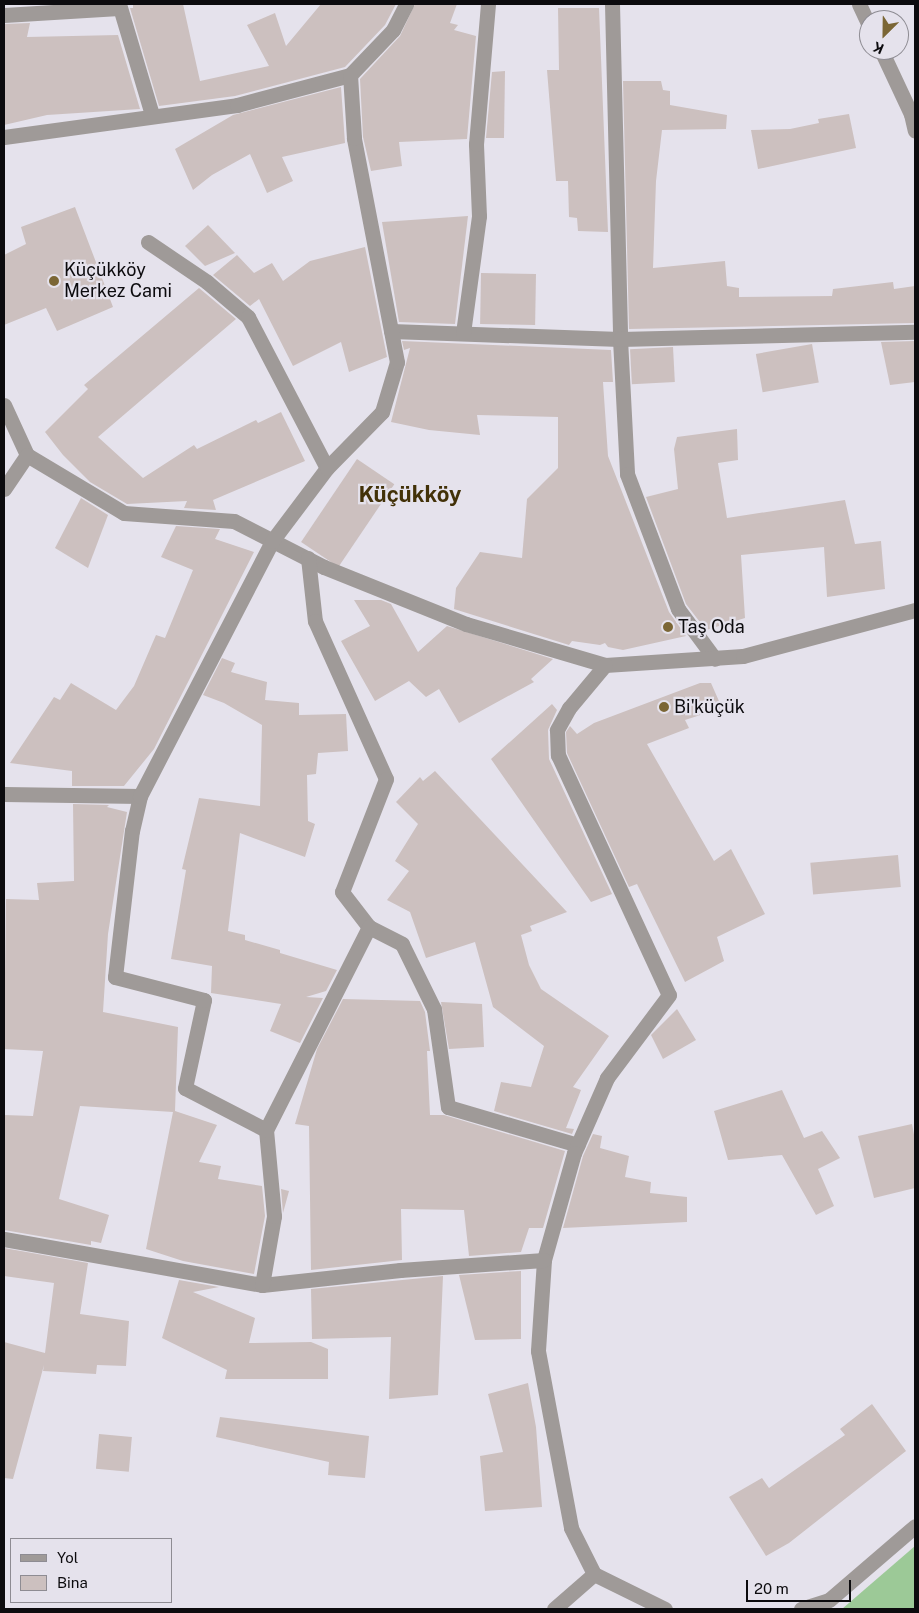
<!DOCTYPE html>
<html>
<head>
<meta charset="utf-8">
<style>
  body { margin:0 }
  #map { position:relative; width:919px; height:1613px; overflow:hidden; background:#e5e2ec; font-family:"Public Sans",sans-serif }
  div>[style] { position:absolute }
  .green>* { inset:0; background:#9cc997 }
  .building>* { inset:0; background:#ccc0bf; transform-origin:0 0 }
  .minor>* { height:15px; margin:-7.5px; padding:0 7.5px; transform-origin:7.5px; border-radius:7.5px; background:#9f9a98 }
  .dots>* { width:14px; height:14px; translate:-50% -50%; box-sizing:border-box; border:2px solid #e5e2ec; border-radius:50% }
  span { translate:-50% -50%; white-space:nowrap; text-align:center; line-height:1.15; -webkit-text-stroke:4.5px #e5e2ec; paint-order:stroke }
  .poi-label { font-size:18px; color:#0c0b0e }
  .left { translate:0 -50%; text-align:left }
  .district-label { font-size:22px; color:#423108; font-weight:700 }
  .frame { position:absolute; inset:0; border:5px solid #0c0b0e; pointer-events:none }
  .legend { position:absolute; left:10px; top:1538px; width:162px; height:65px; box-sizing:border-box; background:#e5e2ec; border:1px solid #8e8c93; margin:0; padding:6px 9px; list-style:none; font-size:15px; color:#0c0b0e }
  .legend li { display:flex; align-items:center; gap:10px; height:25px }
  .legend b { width:25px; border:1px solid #8e8c93 }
  .north { position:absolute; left:859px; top:10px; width:50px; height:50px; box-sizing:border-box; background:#e5e2ec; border:1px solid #8e8c93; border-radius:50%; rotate:203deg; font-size:14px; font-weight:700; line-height:20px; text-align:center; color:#0c0b0e }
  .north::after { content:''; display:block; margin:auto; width:18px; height:22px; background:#7b6635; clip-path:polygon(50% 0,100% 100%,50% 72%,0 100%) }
  .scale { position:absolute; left:746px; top:1580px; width:105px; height:22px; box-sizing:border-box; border:2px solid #0c0b0e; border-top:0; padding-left:6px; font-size:15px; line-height:18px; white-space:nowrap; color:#0c0b0e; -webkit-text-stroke:4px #e5e2ec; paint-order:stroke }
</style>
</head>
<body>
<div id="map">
  <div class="green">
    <div style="clip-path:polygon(915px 1546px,915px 1609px,842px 1609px)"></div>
  </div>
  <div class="building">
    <div style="clip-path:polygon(133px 4px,183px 4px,200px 81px,269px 66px,247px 25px,275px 13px,286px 46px,321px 4px,396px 4px,385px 25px,345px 67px,235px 96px,159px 106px,130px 8px,133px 8px)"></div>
    <div style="clip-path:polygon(415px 4px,457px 4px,450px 23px,458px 25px,454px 30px,476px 36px,467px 139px,399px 142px,402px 166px,371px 171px,363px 137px,360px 79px,400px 36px)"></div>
    <div style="clip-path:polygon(558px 8px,599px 8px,608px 232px,578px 231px,577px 218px,569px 217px,568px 181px,556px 181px,547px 70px,559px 70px)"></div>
    <div style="clip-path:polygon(30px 23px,27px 37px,118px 35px,140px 109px,47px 115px,4px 125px,4px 24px)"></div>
    <div style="clip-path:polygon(505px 71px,504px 138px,486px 138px,492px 72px)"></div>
    <div style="clip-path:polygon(623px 81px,661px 81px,663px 90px,670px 91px,670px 105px,727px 115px,726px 129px,662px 130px,656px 181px,653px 268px,725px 261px,727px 286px,739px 288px,739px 297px,832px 296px,833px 289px,893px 282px,894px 289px,915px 286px,915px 323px,629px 329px)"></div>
    <div style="clip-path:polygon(341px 87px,345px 143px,282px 157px,293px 181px,267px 193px,250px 154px,212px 175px,193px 190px,175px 149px,233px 115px)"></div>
    <div style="clip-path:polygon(849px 114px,856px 148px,758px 169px,751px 130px,790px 129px,819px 123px,818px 119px)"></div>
    <div style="clip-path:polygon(75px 207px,113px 307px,57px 331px,46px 308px,4px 325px,4px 255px,26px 244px,21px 227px)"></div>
    <div style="clip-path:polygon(468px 216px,455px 324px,399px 322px,382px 222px)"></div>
    <div style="clip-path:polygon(208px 225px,235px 253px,205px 266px,185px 246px)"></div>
    <div style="clip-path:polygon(365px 247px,387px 357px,349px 372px,341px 342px,293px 366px,259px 299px,250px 306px,213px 275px,237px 255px,254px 273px,272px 263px,283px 281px,310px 261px)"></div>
    <div style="left:481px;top:273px;width:55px;height:51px;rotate:1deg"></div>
    <div style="clip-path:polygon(199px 288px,236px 319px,98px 437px,143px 478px,194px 445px,197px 449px,256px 420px,258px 423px,281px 412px,305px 461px,213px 500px,216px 510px,184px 508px,187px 501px,127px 504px,90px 482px,63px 455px,45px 432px,88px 389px,84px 385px)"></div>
    <div style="clip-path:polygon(402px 341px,611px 350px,613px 382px,603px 382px,608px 456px,669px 612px,686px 636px,623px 650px,608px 647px,605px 643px,600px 645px,572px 641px,569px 645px,454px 609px,456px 588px,480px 552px,522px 558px,527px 499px,558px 468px,558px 417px,477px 415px,480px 435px,429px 430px,391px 422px,410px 348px,404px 350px)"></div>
    <div style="clip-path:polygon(915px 341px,915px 382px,890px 385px,881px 342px)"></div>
    <div style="left:812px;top:344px;width:39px;height:57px;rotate:80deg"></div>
    <div style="left:673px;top:347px;width:35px;height:43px;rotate:87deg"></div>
    <div style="clip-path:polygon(737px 429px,738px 460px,718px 463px,727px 518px,845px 500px,855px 544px,881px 541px,885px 589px,827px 597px,824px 547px,741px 555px,745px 618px,706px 630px,686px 604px,646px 497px,678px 489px,674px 449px,677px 437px)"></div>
    <div style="left:357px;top:459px;width:45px;height:100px;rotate:34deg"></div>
    <div style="clip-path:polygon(81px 498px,108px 515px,88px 568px,55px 548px)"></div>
    <div style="clip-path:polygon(176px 526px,220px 529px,215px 539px,254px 552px,154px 749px,124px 786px,72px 786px,72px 771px,10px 763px,54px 697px,60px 700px,71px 683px,116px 710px,134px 686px,156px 635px,165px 638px,193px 570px,161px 557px)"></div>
    <div style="clip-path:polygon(354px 600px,381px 600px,391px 604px,418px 652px,447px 626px,553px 659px,531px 679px,534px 682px,459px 723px,439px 689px,426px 697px,409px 681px,375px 701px,341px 641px,370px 626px)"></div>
    <div style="clip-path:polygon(222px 658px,235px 663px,231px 672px,267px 682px,265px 700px,299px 703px,299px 715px,346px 714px,348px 751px,318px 753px,316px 774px,307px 775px,308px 821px,315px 824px,305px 857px,240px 833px,228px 931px,245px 935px,245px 940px,280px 950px,280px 953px,337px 970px,326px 991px,306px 997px,323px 998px,300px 1043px,270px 1031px,281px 1004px,211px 993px,212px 966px,171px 959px,186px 870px,182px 869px,199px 798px,260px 806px,262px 725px,224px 703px,203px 695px)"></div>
    <div style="clip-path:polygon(700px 683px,711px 683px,722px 708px,685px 720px,689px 728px,647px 744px,714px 861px,731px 849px,765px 914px,717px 937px,724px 961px,685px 982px,637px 884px,629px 887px,567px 753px,566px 732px,570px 726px,577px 734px,594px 723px)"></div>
    <div style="clip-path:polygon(552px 704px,557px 710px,548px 730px,549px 759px,612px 894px,591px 902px,491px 759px)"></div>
    <div style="clip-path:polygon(435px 771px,567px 912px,530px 926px,532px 931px,521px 935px,529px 965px,541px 989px,609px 1036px,573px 1087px,581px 1090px,566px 1128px,574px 1129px,572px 1134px,494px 1111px,501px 1082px,531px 1087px,544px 1046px,493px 1007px,475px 942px,426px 958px,410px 912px,387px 900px,409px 871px,395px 861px,418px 824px,396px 802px,420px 777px,423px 781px)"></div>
    <div style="clip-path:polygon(73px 804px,109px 805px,107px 807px,127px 812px,108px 934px,103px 1012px,178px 1027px,175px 1111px,217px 1125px,199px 1162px,221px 1166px,218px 1179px,262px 1186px,265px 1216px,254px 1274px,183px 1261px,146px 1249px,173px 1112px,80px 1106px,59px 1199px,109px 1215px,101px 1243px,91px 1241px,91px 1245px,4px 1230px,4px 1115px,33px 1116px,43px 1051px,4px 1049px,6px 899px,39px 900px,37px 883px,74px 881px)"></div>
    <div style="left:898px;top:855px;width:32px;height:88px;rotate:85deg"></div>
    <div style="clip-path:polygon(343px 999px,420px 1001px,425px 1012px,430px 1051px,427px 1051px,430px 1115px,444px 1115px,565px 1151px,543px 1228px,529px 1228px,521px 1252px,469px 1256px,464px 1210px,401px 1209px,402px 1260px,311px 1270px,309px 1126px,295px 1124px,317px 1049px)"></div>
    <div style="clip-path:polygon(441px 1002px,482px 1004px,484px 1047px,449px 1049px)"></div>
    <div style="clip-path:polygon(677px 1009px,696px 1040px,663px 1059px,651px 1035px)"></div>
    <div style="clip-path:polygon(782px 1090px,804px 1138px,822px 1131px,840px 1158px,818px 1169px,834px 1206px,816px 1215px,782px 1155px,728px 1160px,714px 1111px)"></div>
    <div style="clip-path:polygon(912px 1124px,915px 1140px,915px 1188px,874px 1198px,858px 1136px)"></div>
    <div style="clip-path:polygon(593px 1134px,602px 1136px,600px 1148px,629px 1156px,625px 1177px,651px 1182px,650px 1193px,687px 1197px,687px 1222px,563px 1228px,583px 1156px)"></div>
    <div style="clip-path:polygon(281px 1189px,289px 1191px,283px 1213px)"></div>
    <div style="clip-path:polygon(4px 1248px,88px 1263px,80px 1314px,129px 1321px,126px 1366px,97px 1365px,96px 1374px,43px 1371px,44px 1365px,13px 1479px,4px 1478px,4px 1342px,45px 1353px,54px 1283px,4px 1276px)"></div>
    <div style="clip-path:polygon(521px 1271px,521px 1339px,475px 1340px,459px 1275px)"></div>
    <div style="clip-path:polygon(443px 1276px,438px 1395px,389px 1399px,391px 1337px,312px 1339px,311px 1289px)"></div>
    <div style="clip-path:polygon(179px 1280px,219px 1287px,193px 1292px,255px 1318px,249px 1343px,311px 1342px,328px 1349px,328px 1379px,225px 1379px,227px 1370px,162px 1338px)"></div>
    <div style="clip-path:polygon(528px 1383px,536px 1427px,542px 1507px,485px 1511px,480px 1456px,503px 1452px,488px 1394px)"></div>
    <div style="clip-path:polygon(872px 1404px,906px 1451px,789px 1543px,766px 1556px,729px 1497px,762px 1478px,769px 1488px,845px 1435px,840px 1429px)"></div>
    <div style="clip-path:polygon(220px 1417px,369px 1436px,365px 1478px,328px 1475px,329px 1462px,216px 1437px)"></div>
    <div style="left:99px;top:1434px;width:33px;height:35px;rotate:5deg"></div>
  </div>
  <div class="minor">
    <div style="left:119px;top:4px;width:116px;rotate:73.4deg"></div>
    <div style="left:612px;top:4px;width:335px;rotate:88.6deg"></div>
    <div style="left:620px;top:339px;width:135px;rotate:87deg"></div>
    <div style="left:627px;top:474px;width:144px;rotate:69.3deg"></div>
    <div style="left:678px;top:609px;width:62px;rotate:53.5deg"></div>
    <div style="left:859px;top:4px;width:23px;rotate:65deg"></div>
    <div style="left:4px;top:15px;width:115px;rotate:-3.5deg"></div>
    <div style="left:881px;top:50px;width:71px;rotate:64.9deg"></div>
    <div style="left:911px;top:114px;width:17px;rotate:77deg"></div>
    <div style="left:4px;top:137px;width:235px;rotate:-7.8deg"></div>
    <div style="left:237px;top:105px;width:117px;rotate:-14.9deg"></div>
    <div style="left:350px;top:75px;width:62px;rotate:-46.3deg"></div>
    <div style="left:393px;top:30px;width:29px;rotate:-63deg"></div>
    <div style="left:148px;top:242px;width:71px;rotate:34.1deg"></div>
    <div style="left:207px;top:282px;width:54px;rotate:40.5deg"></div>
    <div style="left:248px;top:317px;width:170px;rotate:62.4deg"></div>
    <div style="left:391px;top:331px;width:229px;rotate:2deg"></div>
    <div style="left:620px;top:339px;width:295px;rotate:-1.4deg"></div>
    <div style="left:463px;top:333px;width:118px;rotate:-82.2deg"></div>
    <div style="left:479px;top:216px;width:72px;rotate:-92.4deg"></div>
    <div style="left:476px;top:144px;width:141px;rotate:-85.1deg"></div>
    <div style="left:4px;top:405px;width:55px;rotate:65.3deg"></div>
    <div style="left:27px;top:455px;width:113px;rotate:30.9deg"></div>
    <div style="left:124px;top:513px;width:110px;rotate:4.2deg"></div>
    <div style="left:234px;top:521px;width:101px;rotate:27.1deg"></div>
    <div style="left:324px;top:567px;width:153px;rotate:21.9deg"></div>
    <div style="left:466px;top:624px;width:145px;rotate:16.4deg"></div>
    <div style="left:605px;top:665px;width:138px;rotate:-3.7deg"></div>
    <div style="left:743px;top:656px;width:178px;rotate:-15deg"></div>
    <div style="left:4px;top:489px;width:41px;rotate:-55.9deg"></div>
    <div style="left:308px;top:558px;width:63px;rotate:83.7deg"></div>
    <div style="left:315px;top:621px;width:173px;rotate:65.8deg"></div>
    <div style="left:386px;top:779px;width:121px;rotate:111.3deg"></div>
    <div style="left:342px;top:892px;width:44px;rotate:52.4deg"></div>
    <div style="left:369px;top:927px;width:37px;rotate:27deg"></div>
    <div style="left:402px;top:944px;width:72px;rotate:63.8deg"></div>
    <div style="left:434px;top:1009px;width:99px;rotate:81.9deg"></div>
    <div style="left:448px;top:1107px;width:135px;rotate:16.3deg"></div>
    <div style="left:605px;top:665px;width:56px;rotate:129.9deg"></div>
    <div style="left:569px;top:708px;width:25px;rotate:119deg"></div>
    <div style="left:557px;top:730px;width:25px;rotate:88deg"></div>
    <div style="left:558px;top:755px;width:264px;rotate:65.2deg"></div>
    <div style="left:669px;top:995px;width:104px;rotate:126.8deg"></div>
    <div style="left:607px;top:1078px;width:82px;rotate:113.7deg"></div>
    <div style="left:574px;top:1153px;width:111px;rotate:105.7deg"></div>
    <div style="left:544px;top:1260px;width:91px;rotate:93.8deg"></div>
    <div style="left:538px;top:1351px;width:180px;rotate:79.4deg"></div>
    <div style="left:571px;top:1528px;width:51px;rotate:63.4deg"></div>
    <div style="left:594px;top:1574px;width:79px;rotate:26.2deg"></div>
    <div style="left:4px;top:794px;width:136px;rotate:0.8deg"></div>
    <div style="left:266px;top:1130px;width:91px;rotate:-152.6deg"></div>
    <div style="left:185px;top:1088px;width:90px;rotate:-77.8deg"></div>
    <div style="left:204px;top:1000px;width:92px;rotate:-165.5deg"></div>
    <div style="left:115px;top:977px;width:147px;rotate:-83.4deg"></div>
    <div style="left:132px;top:831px;width:36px;rotate:-77deg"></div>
    <div style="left:140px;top:796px;width:287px;rotate:-62.6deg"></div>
    <div style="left:272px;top:541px;width:91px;rotate:-53deg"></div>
    <div style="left:327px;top:468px;width:78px;rotate:-45.5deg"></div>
    <div style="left:382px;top:412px;width:52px;rotate:-73.3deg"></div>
    <div style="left:397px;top:362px;width:228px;rotate:-100.9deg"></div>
    <div style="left:354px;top:138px;width:63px;rotate:-93.6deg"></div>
    <div style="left:4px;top:1239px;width:262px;rotate:10.1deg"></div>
    <div style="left:262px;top:1285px;width:139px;rotate:-6.2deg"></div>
    <div style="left:400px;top:1270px;width:144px;rotate:-4deg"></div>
    <div style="left:262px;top:1285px;width:70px;rotate:-80.1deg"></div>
    <div style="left:274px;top:1216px;width:86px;rotate:-95.3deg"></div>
    <div style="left:266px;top:1130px;width:228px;rotate:-63.1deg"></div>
    <div style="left:554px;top:1609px;width:53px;rotate:-41.2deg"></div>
    <div style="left:801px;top:1609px;width:29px;rotate:-18deg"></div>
    <div style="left:829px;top:1600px;width:113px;rotate:-40.7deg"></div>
  </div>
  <div class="dots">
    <div style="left:54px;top:281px;background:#7b6635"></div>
    <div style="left:668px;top:627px;background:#7b6635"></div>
    <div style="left:664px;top:707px;background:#7b6635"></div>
  </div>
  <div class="poi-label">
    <span class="left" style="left:64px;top:281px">Küçükköy<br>Merkez Cami</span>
    <span class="left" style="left:678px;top:627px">Taş Oda</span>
    <span class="left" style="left:674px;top:707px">Bi'küçük</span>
  </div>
  <div class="district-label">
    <span style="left:410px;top:495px">Küçükköy</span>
  </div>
  <div class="frame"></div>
  <ul class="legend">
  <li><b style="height:6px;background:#9f9a98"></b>Yol</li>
  <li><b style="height:14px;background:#ccc0bf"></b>Bina</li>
  </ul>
  <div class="north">K</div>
  <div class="scale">20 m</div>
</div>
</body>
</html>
